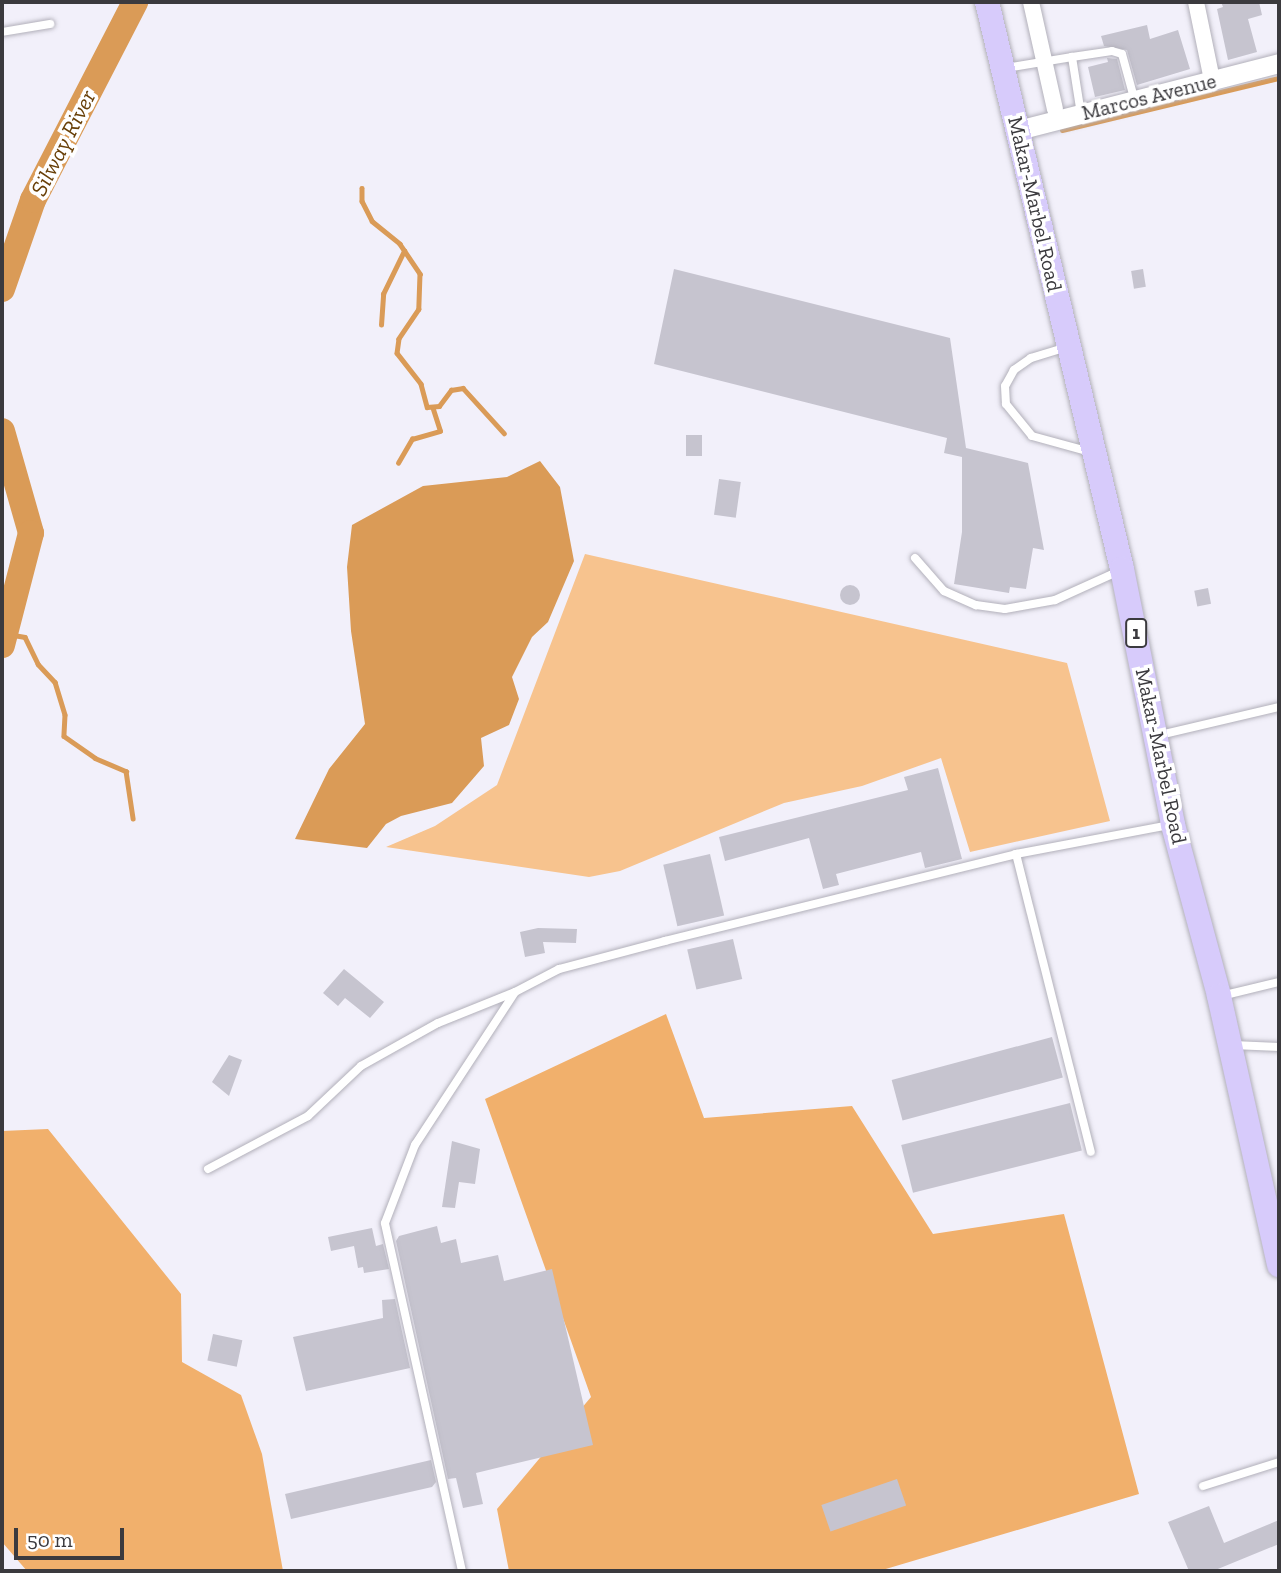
<!DOCTYPE html>
<html>
<head>
<meta charset="utf-8">
<style>
  body { margin:0 }
  #map { position:relative; width:1281px; height:1573px; overflow:hidden; background:#f2f0fa; font-family:"Zilla Slab",serif }
  div>[style] { position:absolute }
  .green>* { inset:0; background:#f7c38e }
  .forest>* { inset:0; background:#f1b06c }
  .water>* { inset:0; background:#da9b57 }
  .stream>* { height:4.5px; margin:-2.25px; padding:0 2.25px; transform-origin:2.25px; border-radius:2.25px; background:#da9b57 }
  .river>* { height:26px; margin:-13px; padding:0 13px; transform-origin:13px; border-radius:13px; background:#da9b57 }
  .building>* { inset:0; background:#c6c4cf; transform-origin:0 0 }
  .round { border-radius:50% }
  .roads { filter:drop-shadow(0 0 2px #b2b0ba) drop-shadow(0 0 2px #b2b0ba) }
  .service>* { height:8px; margin:-4px; padding:0 4px; transform-origin:4px; border-radius:4px; background:#fff }
  .minor>* { height:16px; margin:-8px; padding:0 8px; transform-origin:8px; border-radius:8px; background:#fff }
  .tertiary>* { height:19px; margin:-9.5px; padding:0 9.5px; transform-origin:9.5px; border-radius:9.5px; background:#fff }
  .primary>* { height:24px; margin:-12px; padding:0 12px; transform-origin:12px; border-radius:12px; background:#d7cbfb }
  span { translate:-50% -50%; white-space:nowrap; text-align:center; line-height:1.15; -webkit-text-stroke:7px #fff; paint-order:stroke }
  .shield-label span { padding:2px 5px; background:#fff; border:2px solid; border-radius:5px; -webkit-text-stroke-width:0 }
  .shield-label { font-size:19px; color:#3b3a3e; font-weight:700 }
  .street-label { font-size:21px; color:#3b3a3e }
  .water-label { font-size:23px; color:#683f07; font-style:italic }
  .frame { position:absolute; inset:0; border:4px solid #3b3a3e; pointer-events:none }
  .scale { position:absolute; left:14px; top:1528px; width:110px; height:32px; box-sizing:border-box; border:4px solid #3b3a3e; border-top:0; padding-left:9px; font-size:21px; line-height:24px; white-space:nowrap; color:#3b3a3e; -webkit-text-stroke:5px #fff; paint-order:stroke }
</style>
</head>
<body>
<div id="map">
  <div class="green">
    <div style="clip-path:polygon(585px 554px,1067px 663px,1110px 821px,970px 852px,941px 758px,862px 786px,784px 803px,620px 871px,589px 877px,386px 847px,435px 826px,497px 785px)"></div>
  </div>
  <div class="forest">
    <div style="clip-path:polygon(666px 1014px,704px 1118px,852px 1106px,933px 1234px,1064px 1214px,1139px 1494px,879px 1571px,509px 1571px,497px 1509px,591px 1397px,485px 1099px)"></div>
    <div style="clip-path:polygon(48px 1129px,181px 1294px,182px 1362px,241px 1395px,262px 1454px,283px 1571px,27px 1571px,2px 1542px,2px 1131px)"></div>
  </div>
  <div class="water">
    <div style="clip-path:polygon(540px 461px,560px 487px,574px 561px,548px 622px,532px 637px,512px 677px,519px 699px,509px 725px,481px 738px,484px 766px,452px 803px,401px 816px,386px 824px,367px 848px,295px 839px,329px 769px,365px 724px,351px 631px,347px 567px,352px 525px,423px 486px,507px 477px)"></div>
  </div>
  <div class="stream">
    <div style="left:1062px;top:130px;width:223px;rotate:-13.5deg"></div>
    <div style="left:362px;top:188px;width:13px;rotate:90deg"></div>
    <div style="left:362px;top:201px;width:22px;rotate:63deg"></div>
    <div style="left:372px;top:221px;width:36px;rotate:39deg"></div>
    <div style="left:400px;top:244px;width:36px;rotate:56deg"></div>
    <div style="left:420px;top:274px;width:35px;rotate:92deg"></div>
    <div style="left:419px;top:309px;width:36px;rotate:124deg"></div>
    <div style="left:399px;top:339px;width:14px;rotate:98deg"></div>
    <div style="left:397px;top:353px;width:39px;rotate:52deg"></div>
    <div style="left:421px;top:384px;width:24px;rotate:75deg"></div>
    <div style="left:427px;top:407px;width:12px;rotate:-5deg"></div>
    <div style="left:439px;top:406px;width:20px;rotate:-53deg"></div>
    <div style="left:451px;top:390px;width:12px;rotate:-9deg"></div>
    <div style="left:463px;top:388px;width:61px;rotate:47.7deg"></div>
    <div style="left:381px;top:325px;width:31px;rotate:-86deg"></div>
    <div style="left:383px;top:294px;width:48px;rotate:-64deg"></div>
    <div style="left:398px;top:463px;width:28px;rotate:-60deg"></div>
    <div style="left:412px;top:439px;width:29px;rotate:-16deg"></div>
    <div style="left:440px;top:431px;width:23px;rotate:-108deg"></div>
    <div style="left:2px;top:633px;width:23px;rotate:10deg"></div>
    <div style="left:25px;top:637px;width:30px;rotate:64deg"></div>
    <div style="left:38px;top:664px;width:25px;rotate:47deg"></div>
    <div style="left:55px;top:682px;width:34px;rotate:73deg"></div>
    <div style="left:65px;top:715px;width:21px;rotate:93deg"></div>
    <div style="left:64px;top:736px;width:38px;rotate:35deg"></div>
    <div style="left:95px;top:758px;width:34px;rotate:23deg"></div>
    <div style="left:126px;top:771px;width:48px;rotate:81.5deg"></div>
  </div>
  <div class="river">
    <div style="left:2px;top:289px;width:94px;rotate:-70.8deg"></div>
    <div style="left:33px;top:200px;width:223px;rotate:-62.7deg"></div>
    <div style="left:2px;top:431px;width:106px;rotate:74.1deg"></div>
    <div style="left:31px;top:533px;width:116px;rotate:104.5deg"></div>
  </div>
  <div class="building">
    <div style="clip-path:polygon(1221px 2px,1259px 2px,1262px 15px,1248px 19px,1257px 52px,1228px 60px,1217px 9px,1223px 7px)"></div>
    <div style="clip-path:polygon(1147px 25px,1150px 39px,1178px 30px,1190px 69px,1137px 85px,1127px 50px,1104px 46px,1101px 36px)"></div>
    <div style="clip-path:polygon(1107px 58px,1117px 59px,1125px 90px,1095px 97px,1088px 67px,1108px 62px)"></div>
    <div style="clip-path:polygon(674px 269px,950px 338px,966px 448px,1028px 463px,1044px 550px,1033px 548px,1026px 589px,1010px 587px,1009px 593px,954px 584px,962px 532px,962px 457px,944px 453px,947px 438px,654px 364px)"></div>
    <div style="left:1143px;top:269px;width:18px;height:12px;rotate:81deg"></div>
    <div style="left:686px;top:435px;width:16px;height:21px"></div>
    <div style="left:719px;top:479px;width:22px;height:36px;rotate:8deg"></div>
    <div class="round" style="left:840px;top:585px;width:20px;height:20px"></div>
    <div style="left:1208px;top:588px;width:16px;height:14px;rotate:79deg"></div>
    <div style="clip-path:polygon(938px 768px,962px 859px,925px 868px,921px 852px,836px 874px,839px 885px,823px 889px,809px 838px,725px 861px,719px 837px,908px 790px,904px 777px)"></div>
    <div style="left:710px;top:854px;width:63px;height:48px;rotate:77deg"></div>
    <div style="clip-path:polygon(538px 928px,577px 929px,576px 943px,543px 942px,545px 953px,525px 957px,520px 932px)"></div>
    <div style="left:733px;top:939px;width:41px;height:47px;rotate:77deg"></div>
    <div style="clip-path:polygon(344px 969px,384px 1002px,370px 1018px,345px 998px,338px 1006px,323px 993px)"></div>
    <div style="left:1052px;top:1037px;width:42px;height:166px;rotate:75deg"></div>
    <div style="clip-path:polygon(229px 1055px,242px 1060px,229px 1096px,212px 1082px)"></div>
    <div style="left:1070px;top:1103px;width:49px;height:174px;rotate:76deg"></div>
    <div style="clip-path:polygon(452px 1141px,480px 1149px,475px 1184px,459px 1182px,455px 1208px,442px 1207px)"></div>
    <div style="clip-path:polygon(437px 1226px,441px 1243px,456px 1239px,461px 1263px,498px 1255px,504px 1281px,552px 1269px,593px 1445px,476px 1473px,483px 1504px,463px 1508px,456px 1478px,448px 1479px,396px 1241px,399px 1236px)"></div>
    <div style="clip-path:polygon(372px 1228px,376px 1246px,383px 1244px,389px 1269px,364px 1273px,363px 1267px,358px 1268px,354px 1246px,331px 1251px,328px 1237px)"></div>
    <div style="clip-path:polygon(395px 1299px,410px 1368px,306px 1391px,293px 1337px,383px 1318px,382px 1300px)"></div>
    <div style="left:213px;top:1334px;width:30px;height:27px;rotate:12deg"></div>
    <div style="clip-path:polygon(431px 1460px,436px 1482px,432px 1487px,291px 1519px,285px 1494px)"></div>
    <div style="left:897px;top:1479px;width:28px;height:80px;rotate:71deg"></div>
    <div style="clip-path:polygon(1209px 1506px,1224px 1543px,1279px 1520px,1279px 1544px,1213px 1571px,1189px 1571px,1168px 1522px)"></div>
  </div>
  <div class="roads">
    <div class="service">
      <div style="left:2px;top:32px;width:49px;rotate:-9.5deg"></div>
      <div style="left:1006px;top:68px;width:67px;rotate:-9.5deg"></div>
      <div style="left:1081px;top:114px;width:58px;rotate:-99deg"></div>
      <div style="left:1072px;top:57px;width:40px;rotate:-8.5deg"></div>
      <div style="left:1112px;top:51px;width:10px;rotate:17deg"></div>
      <div style="left:1122px;top:54px;width:46px;rotate:74.7deg"></div>
      <div style="left:1067px;top:347px;width:38px;rotate:163deg"></div>
      <div style="left:1031px;top:358px;width:21px;rotate:145deg"></div>
      <div style="left:1014px;top:370px;width:18px;rotate:119deg"></div>
      <div style="left:1005px;top:386px;width:18px;rotate:87deg"></div>
      <div style="left:1006px;top:404px;width:41px;rotate:50.9deg"></div>
      <div style="left:1032px;top:436px;width:60px;rotate:15.4deg"></div>
      <div style="left:915px;top:558px;width:44px;rotate:48.7deg"></div>
      <div style="left:944px;top:591px;width:35px;rotate:24deg"></div>
      <div style="left:976px;top:605px;width:29px;rotate:8deg"></div>
      <div style="left:1005px;top:609px;width:51px;rotate:-10.2deg"></div>
      <div style="left:1055px;top:600px;width:70px;rotate:-24.4deg"></div>
      <div style="left:1160px;top:735px;width:122px;rotate:-13.2deg"></div>
      <div style="left:1016px;top:854px;width:307px;rotate:75.9deg"></div>
      <div style="left:1221px;top:996px;width:60px;rotate:-13.6deg"></div>
      <div style="left:1233px;top:1045px;width:46px;rotate:2.5deg"></div>
      <div style="left:208px;top:1169px;width:113px;rotate:-27.9deg"></div>
      <div style="left:308px;top:1116px;width:73px;rotate:-43.3deg"></div>
      <div style="left:361px;top:1066px;width:88px;rotate:-29.2deg"></div>
      <div style="left:438px;top:1023px;width:83px;rotate:-21.9deg"></div>
      <div style="left:1203px;top:1486px;width:80px;rotate:-17.5deg"></div>
      <div style="left:462px;top:1571px;width:356px;rotate:-102.5deg"></div>
      <div style="left:385px;top:1223px;width:84px;rotate:-69deg"></div>
      <div style="left:415px;top:1145px;width:183px;rotate:-56.8deg"></div>
      <div style="left:515px;top:992px;width:50px;rotate:-27.6deg"></div>
      <div style="left:559px;top:969px;width:110px;rotate:-14.8deg"></div>
      <div style="left:665px;top:941px;width:362px;rotate:-13.9deg"></div>
      <div style="left:1016px;top:854px;width:157px;rotate:-10.7deg"></div>
    </div>
    <div class="minor">
      <div style="left:1031px;top:2px;width:110px;rotate:77.4deg"></div>
      <div style="left:1196px;top:2px;width:80px;rotate:78.4deg"></div>
    </div>
    <div class="tertiary">
      <div style="left:1018px;top:130px;width:269px;rotate:-14.4deg"></div>
    </div>
    <div class="primary">
      <div style="left:987px;top:2px;width:583px;rotate:76.61deg"></div>
      <div style="left:1122px;top:569px;width:261px;rotate:78.7deg"></div>
      <div style="left:1173px;top:825px;width:177px;rotate:74.9deg"></div>
      <div style="left:1219px;top:996px;width:276px;rotate:77.4deg"></div>
    </div>
  </div>
  <div class="shield-label">
    <span style="left:1136px;top:633px">1</span>
  </div>
  <div class="street-label">
    <span style="left:1149px;top:97px;rotate:-14deg">Marcos Avenue</span>
    <span style="left:1035px;top:204px;rotate:77deg">Makar-Marbel Road</span>
    <span style="left:1161px;top:756px;rotate:78deg">Makar-Marbel Road</span>
  </div>
  <div class="water-label">
    <span style="left:63px;top:143px;rotate:-63deg">Silway River</span>
  </div>
  <div class="frame"></div>
  <div class="scale">50 m</div>
</div>
</body>
</html>
